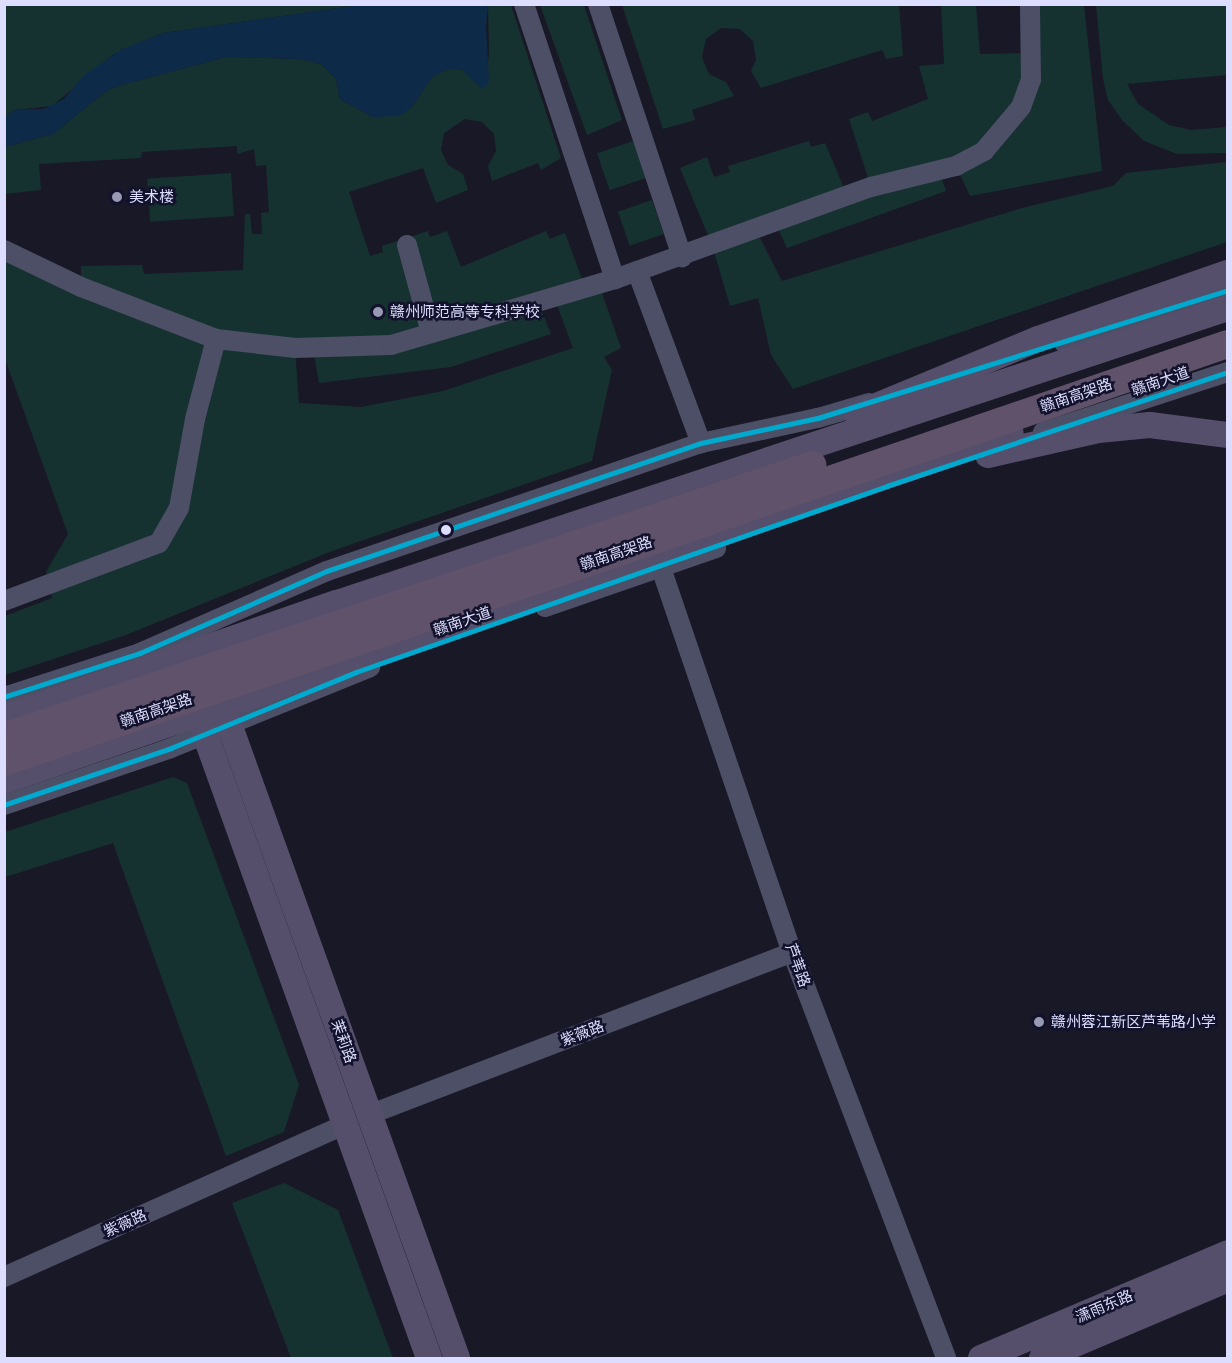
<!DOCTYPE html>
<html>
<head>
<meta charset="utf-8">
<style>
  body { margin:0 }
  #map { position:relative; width:1232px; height:1363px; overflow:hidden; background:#191826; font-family:"PT Sans","Noto Sans SC",sans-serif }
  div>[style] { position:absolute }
  .green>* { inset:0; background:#163230; transform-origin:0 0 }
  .water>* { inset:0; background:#0d2a48 }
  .minor>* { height:20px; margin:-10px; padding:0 10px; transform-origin:10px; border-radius:10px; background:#4d4f67 }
  .major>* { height:26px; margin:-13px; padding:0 13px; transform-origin:13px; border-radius:13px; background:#554f6c }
  .highway>* { height:28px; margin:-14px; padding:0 14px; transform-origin:14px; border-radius:14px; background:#61526b }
  .bus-1>* { height:4.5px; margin:-2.25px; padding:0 2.25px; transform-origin:2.25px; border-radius:2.25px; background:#00a9ce }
  .dots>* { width:16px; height:16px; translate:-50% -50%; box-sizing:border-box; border:3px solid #13122c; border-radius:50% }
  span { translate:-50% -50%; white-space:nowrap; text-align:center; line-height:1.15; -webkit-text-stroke:5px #13122c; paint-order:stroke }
  .poi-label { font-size:15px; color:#dddeff }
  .left { translate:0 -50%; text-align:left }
  .street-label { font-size:15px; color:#dddeff }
  .frame { position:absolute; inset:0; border:6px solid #dddeff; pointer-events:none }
</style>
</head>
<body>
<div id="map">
  <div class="green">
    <div style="clip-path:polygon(5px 5px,359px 5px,163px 33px,114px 54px,52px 106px,15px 110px,5px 117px)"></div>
    <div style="clip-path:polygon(evenodd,488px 5px,511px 5px,561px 158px,541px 170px,538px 163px,492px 181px,488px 166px,496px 151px,494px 134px,482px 122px,465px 119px,444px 133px,441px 150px,448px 165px,463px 174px,468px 190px,436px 203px,423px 168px,349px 192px,370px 256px,383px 252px,382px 246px,428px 231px,430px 237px,447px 231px,461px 267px,546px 231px,550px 239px,565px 233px,585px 287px,599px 284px,621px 348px,604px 357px,612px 370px,592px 461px,332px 551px,126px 635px,5px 675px,5px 616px,52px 598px,46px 572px,68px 534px,5px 359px,4px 251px,81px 286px,81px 266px,142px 265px,144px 274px,243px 270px,245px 214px,250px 214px,252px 234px,262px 234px,261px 213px,269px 212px,266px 165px,256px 166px,254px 149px,237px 154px,237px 146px,142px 152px,141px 158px,39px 164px,41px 190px,5px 194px,5px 147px,53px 134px,105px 92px,118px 86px,226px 57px,301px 59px,321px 64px,336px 79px,340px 99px,373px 117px,411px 108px,433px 76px,447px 70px,462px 70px,482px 88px,489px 55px,488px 5px,554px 297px,573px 348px,443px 391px,361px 407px,299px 403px,295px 348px,313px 348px,319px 383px,451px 367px,551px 334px,538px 302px,554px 297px)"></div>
    <div style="clip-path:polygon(540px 5px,584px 5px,622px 120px,587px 135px)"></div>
    <div style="clip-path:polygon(622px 5px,899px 5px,903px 56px,886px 59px,882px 50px,761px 88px,751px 71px,756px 60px,753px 41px,740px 29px,721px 28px,706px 39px,702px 57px,709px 74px,726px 82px,734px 96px,692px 110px,695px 120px,663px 129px)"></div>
    <div style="clip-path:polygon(941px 5px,976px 5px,980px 54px,1033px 53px,1030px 5px,1084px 5px,1102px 171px,970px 196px,956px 166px,939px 171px,946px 191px,787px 248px,774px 220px,755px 228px,782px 281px,1022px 208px,1113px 186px,1126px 173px,1227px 162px,1227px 242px,793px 389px,771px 355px,758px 298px,730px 306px,712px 245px,680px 168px,707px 157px,714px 177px,730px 172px,728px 166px,809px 141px,811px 147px,825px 143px,847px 195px,871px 187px,849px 119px,868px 112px,872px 121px,928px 99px,919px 66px,944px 64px)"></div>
    <div style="clip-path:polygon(1096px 5px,1227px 5px,1227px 75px,1127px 84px,1138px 104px,1169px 125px,1191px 130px,1227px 127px,1227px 153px,1177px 154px,1144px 141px,1122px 120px,1108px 100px,1103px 79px)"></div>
    <div style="left:633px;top:141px;width:39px;height:38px;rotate:71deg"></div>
    <div style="left:231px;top:173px;width:43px;height:84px;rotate:86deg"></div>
    <div style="left:652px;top:200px;width:36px;height:36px;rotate:71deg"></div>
    <div style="clip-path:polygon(173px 777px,187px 783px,299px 1085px,284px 1132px,226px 1156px,113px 843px,5px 877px,5px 832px)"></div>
    <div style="clip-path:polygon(284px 1183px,338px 1210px,393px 1358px,291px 1358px,232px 1203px)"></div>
  </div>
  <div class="water">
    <div style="clip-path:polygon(359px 5px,488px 5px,486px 25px,489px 82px,482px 89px,462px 70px,447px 70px,433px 76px,411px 108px,400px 116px,373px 117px,340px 99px,336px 79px,321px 64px,301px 59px,226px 57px,118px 86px,105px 92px,53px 134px,5px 147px,5px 117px,15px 110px,43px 109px,64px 99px,83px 76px,122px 49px,163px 33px)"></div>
  </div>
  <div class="minor">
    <div style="left:524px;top:4px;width:290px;rotate:71.7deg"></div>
    <div style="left:598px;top:4px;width:267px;rotate:71.6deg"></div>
    <div style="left:407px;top:245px;width:91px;rotate:74.7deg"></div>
    <div style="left:4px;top:250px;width:85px;rotate:25.7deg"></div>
    <div style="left:81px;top:287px;width:145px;rotate:21.1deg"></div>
    <div style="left:216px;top:339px;width:80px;rotate:6.5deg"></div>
    <div style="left:295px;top:348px;width:96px;rotate:-1.8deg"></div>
    <div style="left:391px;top:345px;width:234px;rotate:-16.4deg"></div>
    <div style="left:615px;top:279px;width:272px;rotate:-19.8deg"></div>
    <div style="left:871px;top:187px;width:88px;rotate:-13.9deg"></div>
    <div style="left:956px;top:166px;width:32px;rotate:-28deg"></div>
    <div style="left:984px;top:151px;width:57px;rotate:-49.9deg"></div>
    <div style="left:1021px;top:107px;width:29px;rotate:-70deg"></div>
    <div style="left:1031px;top:80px;width:76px;rotate:-90.8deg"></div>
    <div style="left:637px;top:271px;width:184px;rotate:69.6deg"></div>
    <div style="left:1064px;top:343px;width:172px;rotate:-17.9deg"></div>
    <div style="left:1043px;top:432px;width:194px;rotate:-18deg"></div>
    <div style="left:661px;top:568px;width:406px;rotate:71.2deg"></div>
    <div style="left:792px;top:952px;width:434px;rotate:69.2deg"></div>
    <div style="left:4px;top:601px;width:165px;rotate:-20.5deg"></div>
    <div style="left:159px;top:543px;width:40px;rotate:-60.3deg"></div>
    <div style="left:179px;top:508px;width:90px;rotate:-79.8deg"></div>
    <div style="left:195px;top:419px;width:83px;rotate:-75.3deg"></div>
    <div style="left:545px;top:607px;width:181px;rotate:-19deg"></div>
    <div style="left:4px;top:697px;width:143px;rotate:-17.9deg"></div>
    <div style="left:140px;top:653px;width:204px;rotate:-23.7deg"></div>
    <div style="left:327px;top:571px;width:395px;rotate:-18.9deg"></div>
    <div style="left:701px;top:443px;width:120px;rotate:-12.1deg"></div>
    <div style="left:818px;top:418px;width:53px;rotate:-16.4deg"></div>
    <div style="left:4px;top:805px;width:176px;rotate:-18.8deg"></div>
    <div style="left:171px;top:748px;width:215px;rotate:-22.1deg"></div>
    <div style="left:371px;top:1114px;width:451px;rotate:-21deg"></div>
    <div style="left:4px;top:1277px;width:372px;rotate:-24.1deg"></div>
  </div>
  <div class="major">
    <div style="left:857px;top:414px;width:196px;rotate:-22.5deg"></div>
    <div style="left:1038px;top:339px;width:201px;rotate:-19.2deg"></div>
    <div style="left:988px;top:455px;width:113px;rotate:-12.8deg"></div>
    <div style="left:1098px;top:430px;width:52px;rotate:-5.5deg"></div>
    <div style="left:1150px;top:425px;width:79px;rotate:7.3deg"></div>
    <div style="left:4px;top:718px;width:352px;rotate:-19.1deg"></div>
    <div style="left:337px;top:603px;width:939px;rotate:-18.32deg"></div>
    <div style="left:229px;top:724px;width:674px;rotate:70.22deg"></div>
    <div style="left:205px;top:734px;width:663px;rotate:70.25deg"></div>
    <div style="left:4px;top:781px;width:1065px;rotate:-19.06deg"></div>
    <div style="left:981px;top:1358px;width:268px;rotate:-23deg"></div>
    <div style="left:1042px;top:1358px;width:202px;rotate:-23deg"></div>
  </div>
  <div class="highway">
    <div style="left:4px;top:737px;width:853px;rotate:-18.6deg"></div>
    <div style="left:4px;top:762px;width:1293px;rotate:-18.86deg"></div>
  </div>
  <div class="bus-1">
    <div style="left:4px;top:697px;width:143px;rotate:-17.9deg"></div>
    <div style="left:140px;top:653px;width:204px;rotate:-23.7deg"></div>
    <div style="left:327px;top:571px;width:395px;rotate:-18.9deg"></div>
    <div style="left:701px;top:443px;width:120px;rotate:-12.1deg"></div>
    <div style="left:818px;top:418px;width:430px;rotate:-17.3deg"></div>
    <div style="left:4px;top:805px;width:176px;rotate:-18.8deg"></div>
    <div style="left:171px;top:748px;width:200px;rotate:-22.3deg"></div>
    <div style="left:356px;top:672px;width:563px;rotate:-19.3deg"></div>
    <div style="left:887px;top:486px;width:360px;rotate:-18.5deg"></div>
  </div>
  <div class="dots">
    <div style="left:117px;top:197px;background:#9899b3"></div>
    <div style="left:378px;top:312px;background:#9899b3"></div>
    <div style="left:446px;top:530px;background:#dddeff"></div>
    <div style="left:1039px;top:1022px;background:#9899b3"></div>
  </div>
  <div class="poi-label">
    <span class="left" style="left:129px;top:197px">美术楼</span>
    <span class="left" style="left:390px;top:312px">赣州师范高等专科学校</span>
    <span class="left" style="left:1051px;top:1022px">赣州蓉江新区芦苇路小学</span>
  </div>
  <div class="street-label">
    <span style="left:1160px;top:381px;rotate:-19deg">赣南大道</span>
    <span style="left:1076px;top:395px;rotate:-19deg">赣南高架路</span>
    <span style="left:616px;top:553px;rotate:-19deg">赣南高架路</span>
    <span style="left:462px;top:621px;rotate:-19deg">赣南大道</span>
    <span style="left:156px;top:710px;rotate:-19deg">赣南高架路</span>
    <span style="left:798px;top:965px;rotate:70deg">芦苇路</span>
    <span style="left:582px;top:1033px;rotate:-21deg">紫薇路</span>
    <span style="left:344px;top:1041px;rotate:70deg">茉莉路</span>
    <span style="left:125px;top:1223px;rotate:-24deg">紫薇路</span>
    <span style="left:1104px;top:1306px;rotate:-23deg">潇雨东路</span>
  </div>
  <div class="frame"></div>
</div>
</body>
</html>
